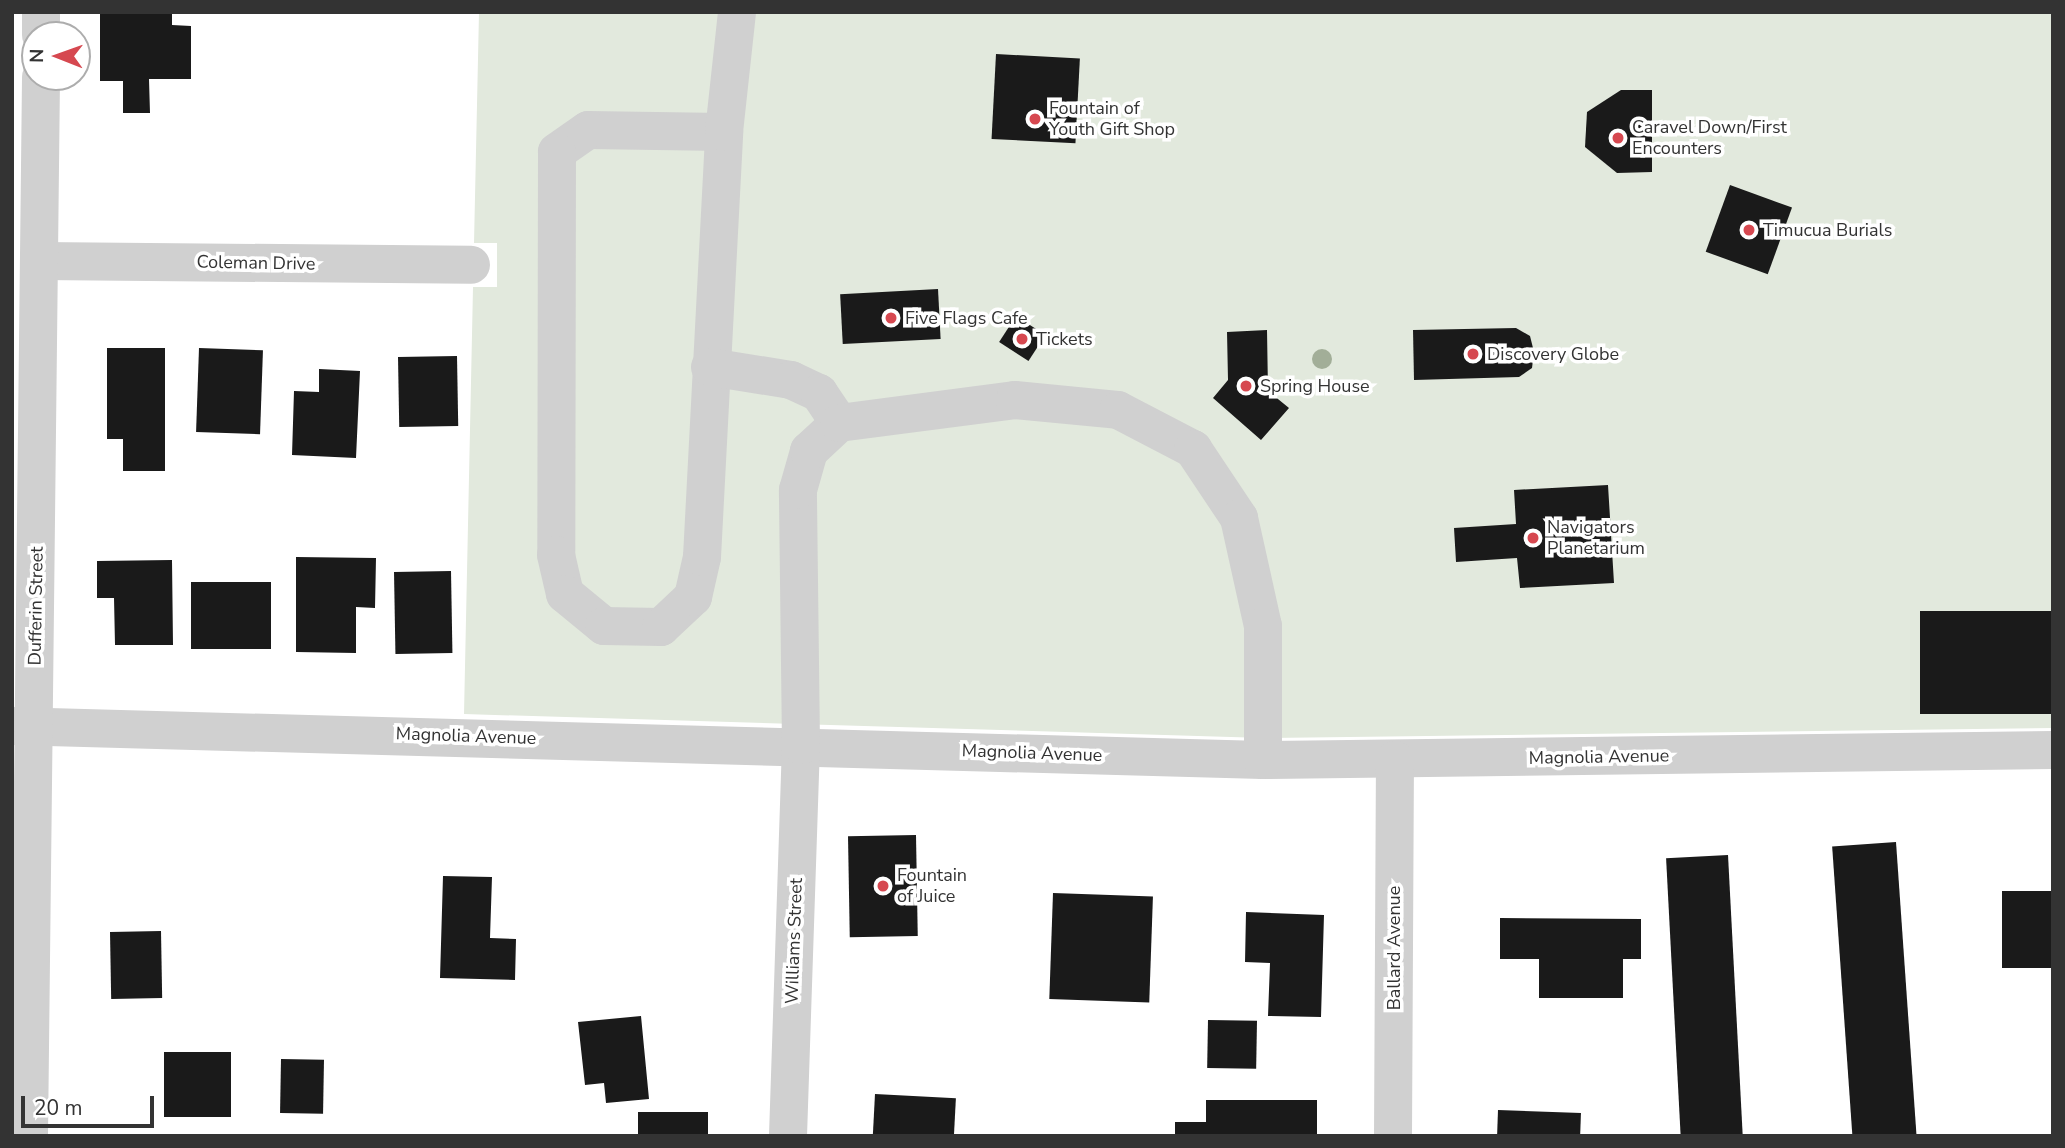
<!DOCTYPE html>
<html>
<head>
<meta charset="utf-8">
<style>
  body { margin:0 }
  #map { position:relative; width:2065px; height:1148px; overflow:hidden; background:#fff; font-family:"Nunito Sans",sans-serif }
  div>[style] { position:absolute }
  .green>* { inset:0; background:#e2e9dd }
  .building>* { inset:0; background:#1a1a1a; transform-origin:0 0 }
  .minor>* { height:38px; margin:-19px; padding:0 19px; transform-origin:19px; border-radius:19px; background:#d0d0d0 }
  .trees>* { width:20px; height:20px; margin:-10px; border-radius:50%; background:#a2ae98 }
  .dots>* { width:19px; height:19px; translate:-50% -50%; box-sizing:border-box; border:4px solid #fff; border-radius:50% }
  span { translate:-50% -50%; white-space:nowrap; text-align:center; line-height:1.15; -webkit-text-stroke:7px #fff; paint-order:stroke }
  .poi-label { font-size:18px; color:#333 }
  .left { translate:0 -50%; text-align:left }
  .street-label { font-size:18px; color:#333 }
  .frame { position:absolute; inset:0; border:14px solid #333; pointer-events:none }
  .north { position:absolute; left:21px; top:21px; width:70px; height:70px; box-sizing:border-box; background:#fff; border:2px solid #adadad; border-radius:50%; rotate:271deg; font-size:19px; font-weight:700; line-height:28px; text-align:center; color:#333 }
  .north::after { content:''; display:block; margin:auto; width:24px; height:32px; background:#d64850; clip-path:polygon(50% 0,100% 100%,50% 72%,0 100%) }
  .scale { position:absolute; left:21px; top:1096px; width:133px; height:32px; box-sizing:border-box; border:4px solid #333; border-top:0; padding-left:9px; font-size:21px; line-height:24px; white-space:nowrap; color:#333; -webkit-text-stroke:5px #fff; paint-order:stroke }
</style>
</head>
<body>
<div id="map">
  <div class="green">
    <div style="clip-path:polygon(479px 12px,2053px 12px,2053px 728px,1264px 738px,464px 714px,473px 287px,497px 287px,497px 243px,474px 243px)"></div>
  </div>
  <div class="building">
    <div style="clip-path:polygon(100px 12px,172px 12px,172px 25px,191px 26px,191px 79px,149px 79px,150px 113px,123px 113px,123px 81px,100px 81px)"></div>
    <div style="left:996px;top:54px;width:84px;height:85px;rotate:3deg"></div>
    <div style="clip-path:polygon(1621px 90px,1652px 90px,1652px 172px,1617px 173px,1585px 147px,1587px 112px)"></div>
    <div style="left:1730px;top:185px;width:66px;height:71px;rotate:20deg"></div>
    <div style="left:938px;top:289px;width:50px;height:98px;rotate:87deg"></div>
    <div style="left:1016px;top:316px;width:35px;height:31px;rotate:33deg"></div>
    <div style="clip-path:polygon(1516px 328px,1530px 336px,1534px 352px,1532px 368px,1519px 377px,1414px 380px,1413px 330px)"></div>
    <div style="clip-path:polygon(1267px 330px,1268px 391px,1289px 408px,1261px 440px,1213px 398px,1228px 380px,1227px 332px)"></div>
    <div style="clip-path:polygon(107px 348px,165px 348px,165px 471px,123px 471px,123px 439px,107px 439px)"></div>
    <div style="left:199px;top:348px;width:64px;height:84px;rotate:2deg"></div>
    <div style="left:457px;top:356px;width:70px;height:59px;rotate:89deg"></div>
    <div style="clip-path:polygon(319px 369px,360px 371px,356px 458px,292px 455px,294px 391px,319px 392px)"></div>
    <div style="clip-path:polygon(1608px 485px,1614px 583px,1520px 588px,1517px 558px,1456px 562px,1454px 528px,1516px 524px,1514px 490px)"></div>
    <div style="clip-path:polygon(296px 557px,376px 558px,375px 608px,356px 607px,356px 653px,296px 652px)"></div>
    <div style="clip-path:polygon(172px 560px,173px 645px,115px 645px,114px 598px,97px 598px,97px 561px)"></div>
    <div style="left:451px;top:571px;width:82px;height:57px;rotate:89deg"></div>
    <div style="left:191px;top:582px;width:80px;height:67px"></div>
    <div style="left:1920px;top:611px;width:133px;height:103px"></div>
    <div style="left:916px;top:835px;width:101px;height:68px;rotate:89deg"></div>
    <div style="left:1896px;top:842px;width:295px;height:64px;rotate:86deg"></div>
    <div style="left:1728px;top:855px;width:281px;height:62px;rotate:87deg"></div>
    <div style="clip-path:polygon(443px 876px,492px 877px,490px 938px,516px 939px,515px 980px,440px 978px)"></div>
    <div style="left:2002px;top:891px;width:51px;height:77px"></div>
    <div style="left:1053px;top:893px;width:100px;height:106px;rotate:2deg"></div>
    <div style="clip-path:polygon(1246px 912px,1324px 915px,1321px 1017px,1268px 1016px,1270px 963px,1245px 962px)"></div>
    <div style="clip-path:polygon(1500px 918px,1641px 919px,1641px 959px,1623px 959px,1623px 998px,1539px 998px,1539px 959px,1500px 959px)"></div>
    <div style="left:161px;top:931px;width:67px;height:51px;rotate:89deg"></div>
    <div style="clip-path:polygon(641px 1016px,649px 1099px,606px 1103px,604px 1083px,585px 1085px,578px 1022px)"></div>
    <div style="left:1208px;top:1020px;width:49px;height:48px;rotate:1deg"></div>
    <div style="left:164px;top:1052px;width:67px;height:65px"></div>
    <div style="left:281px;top:1059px;width:43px;height:54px;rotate:1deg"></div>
    <div style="left:875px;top:1094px;width:81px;height:42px;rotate:3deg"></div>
    <div style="clip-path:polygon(1206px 1100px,1317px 1100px,1317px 1136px,1175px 1136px,1175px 1122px,1206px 1122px)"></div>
    <div style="left:1498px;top:1110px;width:83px;height:26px;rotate:2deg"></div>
    <div style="left:638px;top:1112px;width:70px;height:24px"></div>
  </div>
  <div class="minor">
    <div style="left:41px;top:35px;width:23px;rotate:-90deg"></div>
    <div style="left:724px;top:132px;width:136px;rotate:-179.2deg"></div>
    <div style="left:588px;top:130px;width:38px;rotate:145deg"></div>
    <div style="left:557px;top:152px;width:403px;rotate:90.1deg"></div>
    <div style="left:556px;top:555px;width:40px;rotate:77deg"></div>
    <div style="left:565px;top:594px;width:50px;rotate:39.4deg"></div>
    <div style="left:604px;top:626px;width:57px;rotate:1deg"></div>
    <div style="left:661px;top:627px;width:44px;rotate:-43.2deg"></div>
    <div style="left:693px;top:597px;width:41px;rotate:-77.3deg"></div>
    <div style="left:702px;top:557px;width:426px;rotate:-87deg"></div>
    <div style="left:724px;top:132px;width:121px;rotate:-83.8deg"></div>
    <div style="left:40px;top:261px;width:431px;rotate:0.5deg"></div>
    <div style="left:710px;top:367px;width:82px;rotate:9.1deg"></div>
    <div style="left:791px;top:380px;width:31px;rotate:25deg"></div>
    <div style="left:819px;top:393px;width:36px;rotate:56deg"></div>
    <div style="left:12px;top:726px;width:1251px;rotate:1.56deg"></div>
    <div style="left:1263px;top:760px;width:790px;rotate:-0.73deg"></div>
    <div style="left:29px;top:1136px;width:1059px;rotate:-89.35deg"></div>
    <div style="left:788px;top:1136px;width:391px;rotate:-88.1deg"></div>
    <div style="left:801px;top:745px;width:255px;rotate:-90.7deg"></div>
    <div style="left:798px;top:490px;width:41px;rotate:-74.2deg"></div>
    <div style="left:809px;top:451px;width:41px;rotate:-43deg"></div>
    <div style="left:839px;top:423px;width:177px;rotate:-7.4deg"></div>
    <div style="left:1015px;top:400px;width:103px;rotate:5.5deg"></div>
    <div style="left:1118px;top:410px;width:85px;rotate:27.5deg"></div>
    <div style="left:1193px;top:449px;width:83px;rotate:56.3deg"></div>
    <div style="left:1239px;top:518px;width:111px;rotate:77.5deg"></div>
    <div style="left:1263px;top:626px;width:134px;rotate:90deg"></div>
    <div style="left:1393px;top:1136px;width:376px;rotate:-89.7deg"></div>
  </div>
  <div class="trees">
    <div style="left:1322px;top:359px"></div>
  </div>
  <div class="dots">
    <div style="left:1035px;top:119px;background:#d64850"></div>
    <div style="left:1618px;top:138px;background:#d64850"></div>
    <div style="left:1749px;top:230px;background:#d64850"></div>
    <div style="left:891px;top:318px;background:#d64850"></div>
    <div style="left:1022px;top:339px;background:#d64850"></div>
    <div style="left:1473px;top:354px;background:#d64850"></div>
    <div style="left:1246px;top:386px;background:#d64850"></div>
    <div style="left:1533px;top:538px;background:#d64850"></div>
    <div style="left:883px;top:886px;background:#d64850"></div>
  </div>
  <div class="poi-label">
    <span class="left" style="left:1049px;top:119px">Fountain of<br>Youth Gift Shop</span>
    <span class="left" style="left:1632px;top:138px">Caravel Down/First<br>Encounters</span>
    <span class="left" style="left:1763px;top:230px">Timucua Burials</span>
    <span class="left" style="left:905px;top:318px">Five Flags Cafe</span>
    <span class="left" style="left:1036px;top:339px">Tickets</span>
    <span class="left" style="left:1487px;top:354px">Discovery Globe</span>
    <span class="left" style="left:1260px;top:386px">Spring House</span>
    <span class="left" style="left:1547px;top:538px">Navigators<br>Planetarium</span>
    <span class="left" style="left:897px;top:886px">Fountain<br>of Juice</span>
  </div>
  <div class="street-label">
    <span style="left:256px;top:263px;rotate:1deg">Coleman Drive</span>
    <span style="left:36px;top:606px;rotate:-89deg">Dufferin Street</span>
    <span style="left:466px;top:736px;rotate:2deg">Magnolia Avenue</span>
    <span style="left:1032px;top:753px;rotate:2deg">Magnolia Avenue</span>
    <span style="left:1599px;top:757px;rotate:-1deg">Magnolia Avenue</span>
    <span style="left:794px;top:941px;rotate:-88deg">Williams Street</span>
    <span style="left:1394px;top:948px;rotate:-90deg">Ballard Avenue</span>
  </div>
  <div class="frame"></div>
  <div class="north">N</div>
  <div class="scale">20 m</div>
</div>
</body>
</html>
